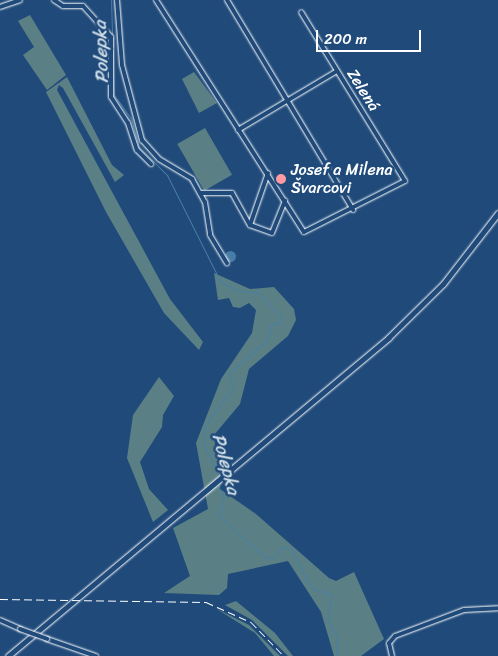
<!DOCTYPE html>
<html>
<head>
<meta charset="utf-8">
<style>
  body { margin:0 }
  #map { position:relative; width:498px; height:656px; overflow:hidden; background:#1f4a7a; font-family:Sriracha,sans-serif }
  div>[style] { position:absolute }
  .green>* { inset:0; background:#5a8086; transform-origin:0 0 }
  .water>* { inset:0; background:#487ea5 }
  .round { border-radius:50% }
  .stream>* { height:1px; margin:-0.5px; padding:0 0.5px; transform-origin:0.5px; border-radius:0.5px; background:#487ea5 }
  .roads { filter:drop-shadow(0 0 1px #fff) drop-shadow(0 0 1px #fff) }
  .minor>* { height:4px; margin:-2px; padding:0 2px; transform-origin:2px; border-radius:2px; background:#1f4a7a }
  .major>* { height:5px; margin:-2.5px; padding:0 2.5px; transform-origin:2.5px; border-radius:2.5px; background:#1f4a7a }
  .rail>* { height:1px; margin-top:-0.5px; transform-origin:0; background:repeating-linear-gradient(90deg,#fff 0 8px,transparent 0 12px) }
  .bridges { filter:drop-shadow(0 0 1px #fff) drop-shadow(0 0 1px #fff) }
  .minor-bridge>* { height:4px; margin:-2px; padding:0 2px; transform-origin:2px; border-radius:2px; background:#1f4a7a }
  .dots>* { width:14px; height:14px; translate:-50% -50%; box-sizing:border-box; border:2px solid #1f4a7a; border-radius:50% }
  span { translate:-50% -50%; white-space:nowrap; text-align:center; line-height:1.15; -webkit-text-stroke:5px #1f4a7a; paint-order:stroke }
  .street-label { font-size:16px; color:#fff }
  .poi-label { font-size:16px; color:#fff }
  .left { translate:0 -50%; text-align:left }
  .water-label { font-size:18px; color:#d1dfe8; font-style:italic }
  .scale { position:absolute; left:316px; top:30px; width:105px; height:22px; box-sizing:border-box; border:2px solid #fff; border-top:0; padding-left:6px; font-size:15px; line-height:18px; white-space:nowrap; color:#fff; -webkit-text-stroke:4px #1f4a7a; paint-order:stroke }
</style>
</head>
<body>
<div id="map">
  <div class="green">
    <div style="clip-path:polygon(30px 15px,66px 75px,47px 90px,23px 55px,34px 47px,18px 21px)"></div>
    <div style="clip-path:polygon(194px 72px,217px 103px,199px 113px,182px 79px)"></div>
    <div style="clip-path:polygon(67px 77px,112px 165px,124px 175px,115px 182px,63px 88px,59px 85px,57px 90px,170px 299px,203px 342px,199px 350px,164px 313px,106px 212px,46px 92px)"></div>
    <div style="left:205px;top:128px;width:54px;height:32px;rotate:60deg"></div>
    <div style="clip-path:polygon(214px 273px,250px 289px,274px 287px,294px 309px,296px 320px,288px 336px,249px 369px,240px 404px,214px 435px,215px 445px,224px 455px,220px 489px,256px 514px,329px 578px,336px 581px,354px 572px,384px 639px,361px 656px,334px 656px,321px 612px,288px 561px,228px 574px,227px 588px,219px 595px,164px 593px,190px 576px,173px 528px,208px 509px,196px 443px,221px 379px,252px 333px,256px 310px,249px 303px,240px 308px,233px 307px,229px 298px,218px 300px)"></div>
    <div style="clip-path:polygon(159px 377px,174px 396px,163px 415px,162px 427px,140px 462px,149px 489px,168px 510px,153px 522px,127px 458px,133px 415px)"></div>
    <div style="clip-path:polygon(236px 601px,275px 633px,293px 656px,288px 656px,252px 620px,225px 605px)"></div>
    <div style="clip-path:polygon(215px 608px,249px 625px,280px 656px,274px 656px,255px 633px)"></div>
  </div>
  <div class="water">
    <div class="round" style="left:224.5px;top:250.5px;width:11px;height:11px"></div>
  </div>
  <div class="stream">
    <div style="left:111px;top:0;width:95px;rotate:88.2deg"></div>
    <div style="left:114px;top:95px;width:29px;rotate:54deg"></div>
    <div style="left:131px;top:118px;width:30px;rotate:75deg"></div>
    <div style="left:139px;top:147px;width:40px;rotate:45deg"></div>
    <div style="left:167px;top:175px;width:119px;rotate:63.4deg"></div>
    <div style="left:220px;top:281px;width:17px;rotate:31deg"></div>
    <div style="left:235px;top:290px;width:24px;rotate:7deg"></div>
    <div style="left:259px;top:293px;width:31px;rotate:48deg"></div>
    <div style="left:280px;top:316px;width:6px;rotate:81deg"></div>
    <div style="left:281px;top:322px;width:10px;rotate:163deg"></div>
    <div style="left:271px;top:325px;width:16px;rotate:105deg"></div>
    <div style="left:267px;top:340px;width:50px;rotate:139deg"></div>
    <div style="left:229px;top:373px;width:15px;rotate:74deg"></div>
    <div style="left:233px;top:387px;width:49px;rotate:125.9deg"></div>
    <div style="left:204px;top:427px;width:18px;rotate:90deg"></div>
    <div style="left:204px;top:445px;width:34px;rotate:63deg"></div>
    <div style="left:219px;top:475px;width:7px;rotate:124deg"></div>
    <div style="left:217px;top:485px;width:14px;rotate:60deg"></div>
    <div style="left:224px;top:497px;width:19px;rotate:106deg"></div>
    <div style="left:219px;top:515px;width:8px;rotate:45deg"></div>
    <div style="left:225px;top:521px;width:55px;rotate:42.1deg"></div>
    <div style="left:266px;top:558px;width:8px;rotate:-7deg"></div>
    <div style="left:274px;top:557px;width:13px;rotate:-51deg"></div>
    <div style="left:282px;top:547px;width:9px;rotate:13deg"></div>
    <div style="left:291px;top:549px;width:44px;rotate:62.9deg"></div>
    <div style="left:311px;top:588px;width:21px;rotate:17deg"></div>
    <div style="left:331px;top:594px;width:26px;rotate:97deg"></div>
    <div style="left:328px;top:620px;width:19px;rotate:62deg"></div>
    <div style="left:337px;top:637px;width:19px;rotate:93deg"></div>
  </div>
  <div class="roads">
    <div class="minor">
      <div style="left:54px;top:0;width:11px;rotate:34deg"></div>
      <div style="left:63px;top:6px;width:20px"></div>
      <div style="left:83px;top:6px;width:42px;rotate:47.9deg"></div>
      <div style="left:111px;top:37px;width:60px;rotate:90deg"></div>
      <div style="left:111px;top:97px;width:31px;rotate:57deg"></div>
      <div style="left:128px;top:123px;width:28px;rotate:72deg"></div>
      <div style="left:137px;top:150px;width:20px;rotate:45deg"></div>
      <div style="left:117px;top:0;width:65px;rotate:85.6deg"></div>
      <div style="left:122px;top:65px;width:78px;rotate:75.1deg"></div>
      <div style="left:142px;top:140px;width:25px;rotate:48deg"></div>
      <div style="left:159px;top:159px;width:39px;rotate:31deg"></div>
      <div style="left:192px;top:179px;width:26px;rotate:61deg"></div>
      <div style="left:205px;top:202px;width:33px;rotate:81deg"></div>
      <div style="left:210px;top:235px;width:33px;rotate:59deg"></div>
      <div style="left:156px;top:0;width:275px;rotate:57.5deg"></div>
      <div style="left:304px;top:232px;width:113px;rotate:-26.8deg"></div>
      <div style="left:405px;top:181px;width:198px;rotate:-121.6deg"></div>
      <div style="left:227px;top:0;width:245px;rotate:59deg"></div>
      <div style="left:0;top:7px;width:21px;rotate:-19deg"></div>
      <div style="left:238px;top:130px;width:115px;rotate:-30.8deg"></div>
      <div style="left:200px;top:193px;width:32px"></div>
      <div style="left:232px;top:193px;width:37px;rotate:61deg"></div>
      <div style="left:250px;top:225px;width:55px;rotate:-70.9deg"></div>
      <div style="left:250px;top:225px;width:23px;rotate:20deg"></div>
      <div style="left:272px;top:233px;width:35px;rotate:-68deg"></div>
      <div style="left:0;top:620px;width:22px;rotate:24deg"></div>
      <div style="left:47px;top:639px;width:52px;rotate:19.1deg"></div>
      <div style="left:392px;top:656px;width:13px;rotate:-103deg"></div>
      <div style="left:389px;top:643px;width:9px;rotate:-49deg"></div>
      <div style="left:395px;top:636px;width:74px;rotate:-20.6deg"></div>
      <div style="left:464px;top:610px;width:34px;rotate:-3deg"></div>
    </div>
    <div class="major">
      <div style="left:8px;top:656px;width:496px;rotate:-39.9deg"></div>
      <div style="left:388px;top:338px;width:77px;rotate:-44.5deg"></div>
      <div style="left:443px;top:284px;width:90px;rotate:-52.2deg"></div>
    </div>
  </div>
  <div class="rail">
    <div style="left:0;top:599px;width:206px;rotate:0.8deg"></div>
    <div style="left:206px;top:602px;width:49px;rotate:24deg"></div>
    <div style="left:251px;top:622px;width:47px;rotate:45.9deg"></div>
  </div>
  <div class="bridges">
    <div class="minor-bridge">
      <div style="left:20px;top:629px;width:29px;rotate:20deg"></div>
    </div>
  </div>
  <div class="dots">
    <div style="left:281px;top:179px;background:#ff9aa2"></div>
  </div>
  <div class="street-label">
    <span style="left:363px;top:90px;rotate:58deg">Zelená</span>
  </div>
  <div class="poi-label">
    <span class="left" style="left:291px;top:179px">Josef a Milena<br>Švarcovi</span>
  </div>
  <div class="water-label">
    <span style="left:101px;top:52px;rotate:-92deg">Polepka</span>
    <span style="left:226px;top:464px;rotate:75deg">Polepka</span>
  </div>
  <div class="scale">200 m</div>
</div>
</body>
</html>
